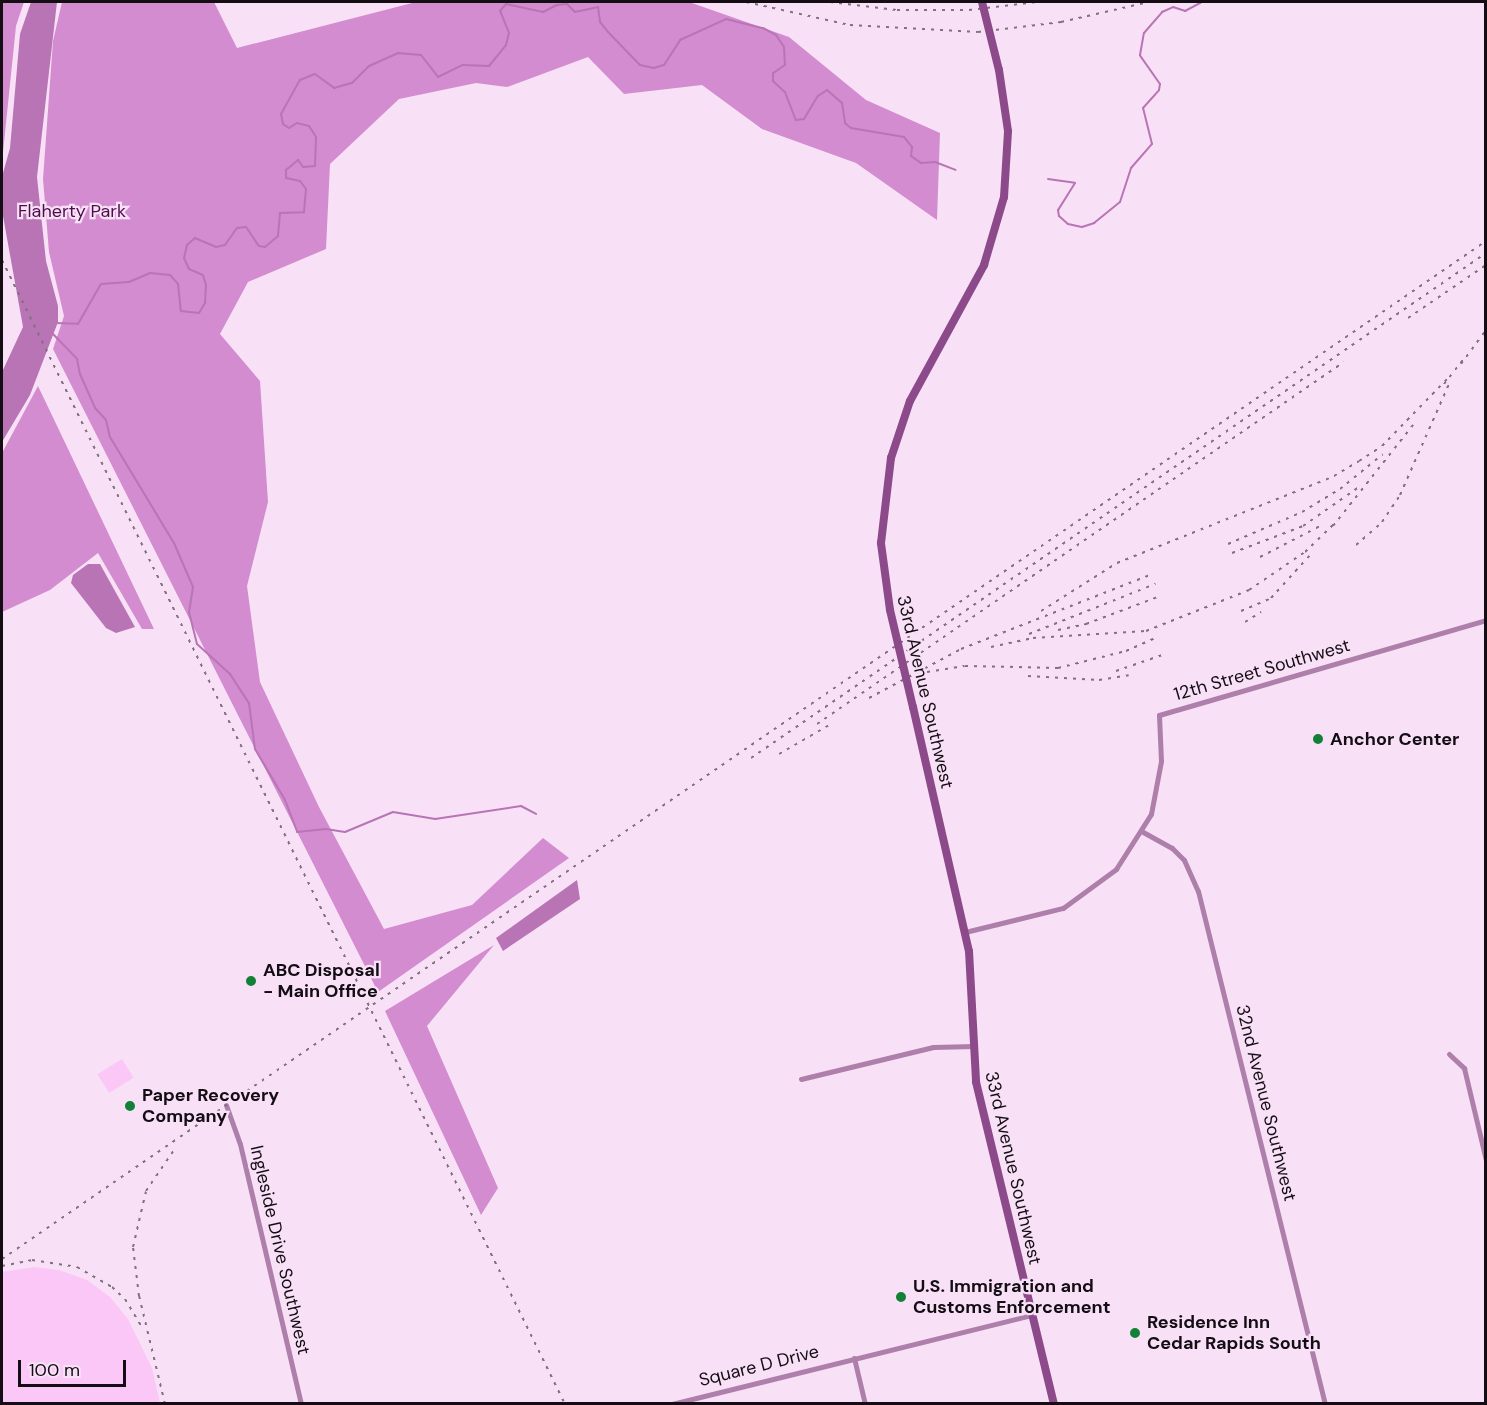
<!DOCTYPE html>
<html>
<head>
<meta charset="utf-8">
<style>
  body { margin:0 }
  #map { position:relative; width:1487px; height:1405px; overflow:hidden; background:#f8e1f6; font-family:"DM Sans",sans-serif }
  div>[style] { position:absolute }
  .green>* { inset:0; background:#fbc7f7; transform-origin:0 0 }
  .forest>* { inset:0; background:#d38ccf }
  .water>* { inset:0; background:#b974b6 }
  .stream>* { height:2px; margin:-1px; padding:0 1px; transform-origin:1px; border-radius:1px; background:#b974b6 }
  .street>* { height:5px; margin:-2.5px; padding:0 2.5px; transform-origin:2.5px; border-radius:2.5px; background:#ad7faa }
  .secondary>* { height:8px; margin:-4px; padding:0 4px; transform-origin:4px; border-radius:4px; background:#8d4a8a }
  .rail>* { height:2px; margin-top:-1px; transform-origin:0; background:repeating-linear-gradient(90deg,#7f717e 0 3px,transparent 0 9px) }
  .secondary-bridge>* { height:8px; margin:-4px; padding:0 4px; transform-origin:4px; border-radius:4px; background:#8d4a8a }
  .dots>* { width:16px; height:16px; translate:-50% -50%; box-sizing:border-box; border:3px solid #f8e1f6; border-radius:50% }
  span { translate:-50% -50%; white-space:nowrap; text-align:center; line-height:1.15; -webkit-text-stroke:4.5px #f8e1f6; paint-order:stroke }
  .park-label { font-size:18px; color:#4d0d4c }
  .street-label { font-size:18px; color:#140d14 }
  .poi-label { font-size:18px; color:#140d14; font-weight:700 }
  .left { translate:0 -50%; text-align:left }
  .frame { position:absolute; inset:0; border:3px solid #140d14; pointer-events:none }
  .scale { position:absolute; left:18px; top:1360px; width:108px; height:27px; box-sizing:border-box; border:3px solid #140d14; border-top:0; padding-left:8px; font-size:18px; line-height:21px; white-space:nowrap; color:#140d14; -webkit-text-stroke:4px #f8e1f6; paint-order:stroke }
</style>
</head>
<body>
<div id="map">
  <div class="green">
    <div style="left:122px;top:1059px;width:22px;height:29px;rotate:58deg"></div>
    <div style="clip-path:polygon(34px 1267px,59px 1270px,87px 1280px,110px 1297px,128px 1319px,152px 1368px,160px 1403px,2px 1403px,2px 1272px)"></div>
  </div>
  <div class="forest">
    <div style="clip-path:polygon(2px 2px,24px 2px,16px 26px,2px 162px)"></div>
    <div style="clip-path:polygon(62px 2px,214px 2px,237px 48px,416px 2px,689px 2px,789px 37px,866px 100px,940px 133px,937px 220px,856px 163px,762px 129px,702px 85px,624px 94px,588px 57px,507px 87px,476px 83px,399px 99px,330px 164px,326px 249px,248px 282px,220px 334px,260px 381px,268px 502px,247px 586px,260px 682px,319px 807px,384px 929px,472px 905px,543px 838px,569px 858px,378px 992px,53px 349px,64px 316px,49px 252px,43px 179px,53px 41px)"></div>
    <div style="clip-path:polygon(38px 386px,154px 629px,142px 629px,98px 553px,50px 590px,2px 612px,2px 453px)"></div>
    <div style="clip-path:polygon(494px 945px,427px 1026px,498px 1188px,481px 1215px,385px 1011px)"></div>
  </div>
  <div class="water">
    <div style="clip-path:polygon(31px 2px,57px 2px,37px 177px,46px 261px,58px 306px,58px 322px,30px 395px,2px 442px,2px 372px,23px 327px,3px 216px,3px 173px,10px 148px,20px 34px)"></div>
    <div style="clip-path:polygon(88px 564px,100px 564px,135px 627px,116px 633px,106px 628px,71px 583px,73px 575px)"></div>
    <div style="clip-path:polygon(577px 880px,580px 899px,503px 951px,496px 938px)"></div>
  </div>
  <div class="stream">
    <div style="left:1048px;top:179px;width:27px;rotate:8deg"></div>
    <div style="left:1075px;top:183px;width:32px;rotate:122deg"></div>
    <div style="left:1058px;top:210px;width:6px;rotate:81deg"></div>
    <div style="left:1059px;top:216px;width:12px;rotate:42deg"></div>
    <div style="left:1068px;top:224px;width:14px;rotate:12deg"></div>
    <div style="left:1082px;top:227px;width:13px;rotate:-18deg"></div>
    <div style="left:1094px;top:223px;width:33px;rotate:-39deg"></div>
    <div style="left:1120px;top:202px;width:36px;rotate:-72deg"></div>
    <div style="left:1131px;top:168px;width:32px;rotate:-49deg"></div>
    <div style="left:1152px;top:144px;width:37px;rotate:-104deg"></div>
    <div style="left:1143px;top:108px;width:24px;rotate:-48deg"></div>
    <div style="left:1159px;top:90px;width:6px;rotate:-81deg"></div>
    <div style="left:1160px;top:84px;width:35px;rotate:-125deg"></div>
    <div style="left:1140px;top:55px;width:22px;rotate:-80deg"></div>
    <div style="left:1144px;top:33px;width:28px;rotate:-49deg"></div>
    <div style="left:1162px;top:12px;width:12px;rotate:-24deg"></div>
    <div style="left:1173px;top:7px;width:13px;rotate:18deg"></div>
    <div style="left:1185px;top:11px;width:19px;rotate:-28deg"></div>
    <div style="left:55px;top:323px;width:23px;rotate:2deg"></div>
    <div style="left:78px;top:324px;width:46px;rotate:-60.1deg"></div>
    <div style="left:101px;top:284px;width:28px;rotate:-4deg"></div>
    <div style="left:129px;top:282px;width:23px;rotate:-23deg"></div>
    <div style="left:150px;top:273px;width:20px;rotate:6deg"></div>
    <div style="left:170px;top:275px;width:12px;rotate:48deg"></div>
    <div style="left:178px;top:284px;width:27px;rotate:84deg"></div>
    <div style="left:181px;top:311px;width:18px;rotate:6deg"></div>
    <div style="left:199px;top:313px;width:12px;rotate:-59deg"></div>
    <div style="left:205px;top:303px;width:18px;rotate:-87deg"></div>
    <div style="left:206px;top:285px;width:10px;rotate:-107deg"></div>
    <div style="left:203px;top:275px;width:15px;rotate:-157deg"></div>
    <div style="left:189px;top:269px;width:12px;rotate:-114deg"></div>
    <div style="left:184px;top:258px;width:13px;rotate:-77deg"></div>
    <div style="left:187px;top:245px;width:11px;rotate:-41deg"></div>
    <div style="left:195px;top:238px;width:23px;rotate:23deg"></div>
    <div style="left:216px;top:247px;width:9px;rotate:-13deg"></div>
    <div style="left:225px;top:245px;width:21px;rotate:-55deg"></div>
    <div style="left:237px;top:228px;width:9px;rotate:-6deg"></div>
    <div style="left:246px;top:227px;width:23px;rotate:56deg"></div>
    <div style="left:259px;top:246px;width:6px;rotate:9deg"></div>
    <div style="left:265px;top:247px;width:17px;rotate:-40deg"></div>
    <div style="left:278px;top:236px;width:23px;rotate:-85deg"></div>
    <div style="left:280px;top:213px;width:24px;rotate:-2deg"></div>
    <div style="left:304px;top:212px;width:23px;rotate:-85deg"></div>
    <div style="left:306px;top:189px;width:10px;rotate:-127deg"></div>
    <div style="left:300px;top:181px;width:14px;rotate:-168deg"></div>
    <div style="left:286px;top:178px;width:8px;rotate:-90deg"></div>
    <div style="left:286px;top:170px;width:16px;rotate:-40deg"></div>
    <div style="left:298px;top:160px;width:9px;rotate:54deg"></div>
    <div style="left:303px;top:167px;width:12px;rotate:-5deg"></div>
    <div style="left:315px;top:166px;width:29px;rotate:-88deg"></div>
    <div style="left:316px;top:137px;width:13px;rotate:-122deg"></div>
    <div style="left:309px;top:126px;width:12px;rotate:-166deg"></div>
    <div style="left:297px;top:123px;width:9px;rotate:148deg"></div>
    <div style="left:289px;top:128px;width:7px;rotate:-146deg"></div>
    <div style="left:283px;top:124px;width:10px;rotate:-101deg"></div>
    <div style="left:281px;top:114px;width:39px;rotate:-61deg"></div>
    <div style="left:300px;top:80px;width:16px;rotate:-22deg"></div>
    <div style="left:315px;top:74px;width:24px;rotate:36deg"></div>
    <div style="left:334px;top:88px;width:19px;rotate:-16deg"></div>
    <div style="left:352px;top:83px;width:24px;rotate:-45deg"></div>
    <div style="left:369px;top:66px;width:32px;rotate:-24deg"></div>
    <div style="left:398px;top:53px;width:23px;rotate:5deg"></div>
    <div style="left:421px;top:55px;width:28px;rotate:52deg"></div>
    <div style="left:438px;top:77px;width:28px;rotate:-26deg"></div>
    <div style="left:463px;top:65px;width:26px;rotate:2deg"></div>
    <div style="left:489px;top:66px;width:27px;rotate:-51deg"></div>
    <div style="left:506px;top:45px;width:12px;rotate:-76deg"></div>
    <div style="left:509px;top:33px;width:24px;rotate:-112deg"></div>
    <div style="left:500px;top:11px;width:9px;rotate:-49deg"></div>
    <div style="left:506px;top:4px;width:38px;rotate:12deg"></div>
    <div style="left:543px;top:12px;width:16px;rotate:-27deg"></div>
    <div style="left:557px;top:5px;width:10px;rotate:-6deg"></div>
    <div style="left:567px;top:4px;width:11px;rotate:45deg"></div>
    <div style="left:575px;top:12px;width:24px;rotate:-12deg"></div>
    <div style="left:598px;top:7px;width:15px;rotate:82deg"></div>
    <div style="left:600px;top:22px;width:13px;rotate:51deg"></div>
    <div style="left:608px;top:32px;width:46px;rotate:45.9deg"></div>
    <div style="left:640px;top:65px;width:14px;rotate:12deg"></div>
    <div style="left:654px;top:68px;width:10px;rotate:-17deg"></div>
    <div style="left:664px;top:65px;width:30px;rotate:-57deg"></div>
    <div style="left:680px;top:40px;width:51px;rotate:-24.5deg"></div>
    <div style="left:726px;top:19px;width:38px;rotate:14deg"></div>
    <div style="left:763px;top:28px;width:15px;rotate:28deg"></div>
    <div style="left:776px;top:35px;width:14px;rotate:56deg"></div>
    <div style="left:784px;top:47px;width:18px;rotate:87deg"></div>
    <div style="left:785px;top:65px;width:14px;rotate:146deg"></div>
    <div style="left:773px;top:73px;width:8px;rotate:90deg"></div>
    <div style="left:773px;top:81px;width:16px;rotate:43deg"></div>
    <div style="left:785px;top:92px;width:30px;rotate:69deg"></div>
    <div style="left:796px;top:120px;width:8px;rotate:-7deg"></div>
    <div style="left:804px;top:119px;width:27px;rotate:-59deg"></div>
    <div style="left:818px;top:96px;width:11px;rotate:-34deg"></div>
    <div style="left:827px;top:90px;width:20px;rotate:41deg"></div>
    <div style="left:842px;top:103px;width:20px;rotate:81deg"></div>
    <div style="left:845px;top:123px;width:8px;rotate:40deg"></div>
    <div style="left:851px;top:128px;width:54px;rotate:9.6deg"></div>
    <div style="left:904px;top:137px;width:13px;rotate:51deg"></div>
    <div style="left:912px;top:147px;width:9px;rotate:96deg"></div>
    <div style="left:911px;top:156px;width:12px;rotate:35deg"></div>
    <div style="left:921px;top:163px;width:14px;rotate:-4deg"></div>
    <div style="left:935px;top:162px;width:22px;rotate:21deg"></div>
    <div style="left:53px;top:334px;width:35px;rotate:46deg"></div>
    <div style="left:77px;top:359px;width:15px;rotate:79deg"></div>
    <div style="left:80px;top:374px;width:37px;rotate:66deg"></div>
    <div style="left:95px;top:408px;width:16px;rotate:47deg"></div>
    <div style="left:106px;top:420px;width:17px;rotate:77deg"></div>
    <div style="left:110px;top:437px;width:124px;rotate:58.9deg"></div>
    <div style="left:174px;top:543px;width:48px;rotate:66.6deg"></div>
    <div style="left:193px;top:587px;width:25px;rotate:99deg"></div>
    <div style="left:189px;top:612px;width:33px;rotate:76deg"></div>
    <div style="left:197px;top:644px;width:45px;rotate:42.3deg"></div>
    <div style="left:230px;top:674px;width:35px;rotate:57deg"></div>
    <div style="left:249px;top:703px;width:46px;rotate:82.6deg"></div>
    <div style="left:255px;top:749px;width:59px;rotate:59.5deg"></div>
    <div style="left:285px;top:800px;width:34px;rotate:69deg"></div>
    <div style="left:297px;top:832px;width:29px;rotate:-6deg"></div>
    <div style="left:326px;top:829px;width:19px;rotate:9deg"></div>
    <div style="left:345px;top:832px;width:52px;rotate:-22.6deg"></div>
    <div style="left:393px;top:812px;width:43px;rotate:9.5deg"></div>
    <div style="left:435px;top:819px;width:87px;rotate:-8.6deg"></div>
    <div style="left:521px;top:806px;width:17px;rotate:28deg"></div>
  </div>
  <div class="street">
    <div style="left:1143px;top:832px;width:33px;rotate:29deg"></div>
    <div style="left:1172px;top:848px;width:17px;rotate:45deg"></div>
    <div style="left:1184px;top:860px;width:34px;rotate:66deg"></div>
    <div style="left:1198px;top:891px;width:528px;rotate:76.1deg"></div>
    <div style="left:965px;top:932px;width:101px;rotate:-13.8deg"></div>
    <div style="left:1063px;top:908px;width:66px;rotate:-36.3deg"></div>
    <div style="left:1116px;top:869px;width:65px;rotate:-57.5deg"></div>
    <div style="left:1151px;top:814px;width:54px;rotate:-79.3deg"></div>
    <div style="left:1161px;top:761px;width:46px;rotate:-92.5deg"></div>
    <div style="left:1159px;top:715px;width:341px;rotate:-16.2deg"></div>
    <div style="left:1449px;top:1054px;width:21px;rotate:43deg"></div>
    <div style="left:1464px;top:1068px;width:95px;rotate:76.6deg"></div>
    <div style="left:801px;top:1079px;width:136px;rotate:-13.6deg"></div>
    <div style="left:933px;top:1047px;width:41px;rotate:-1.4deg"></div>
    <div style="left:226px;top:1105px;width:41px;rotate:70.3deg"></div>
    <div style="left:240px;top:1144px;width:267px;rotate:76.8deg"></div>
    <div style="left:854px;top:1358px;width:47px;rotate:76.6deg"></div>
    <div style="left:672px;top:1404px;width:371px;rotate:-13.9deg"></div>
  </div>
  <div class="secondary">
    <div style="left:890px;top:610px;width:68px;rotate:-97.7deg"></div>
    <div style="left:881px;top:543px;width:86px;rotate:-83.3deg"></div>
    <div style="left:891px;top:458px;width:60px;rotate:-71.6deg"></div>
    <div style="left:910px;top:401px;width:155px;rotate:-61.4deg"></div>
    <div style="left:984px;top:265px;width:71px;rotate:-73.6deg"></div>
    <div style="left:1004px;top:197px;width:66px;rotate:-86.5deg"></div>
    <div style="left:1008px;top:131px;width:62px;rotate:-98.4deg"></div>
    <div style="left:913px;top:707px;width:250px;rotate:77.1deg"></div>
    <div style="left:969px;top:951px;width:131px;rotate:86.9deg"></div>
    <div style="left:976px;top:1082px;width:331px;rotate:76.4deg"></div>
  </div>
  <div class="rail">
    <div style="left:746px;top:2px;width:107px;rotate:12.5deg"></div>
    <div style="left:850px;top:25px;width:128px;rotate:3.1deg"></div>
    <div style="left:978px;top:32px;width:84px;rotate:-6.9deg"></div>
    <div style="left:1061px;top:22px;width:90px;rotate:-12.8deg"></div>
    <div style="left:830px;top:2px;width:67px;rotate:6.8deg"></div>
    <div style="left:897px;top:10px;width:72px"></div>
    <div style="left:969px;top:10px;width:68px;rotate:-6.7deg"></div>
    <div style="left:2px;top:260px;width:1275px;rotate:63.8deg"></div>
    <div style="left:1408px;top:318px;width:94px;rotate:-34.2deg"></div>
    <div style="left:1461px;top:364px;width:42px;rotate:-53.7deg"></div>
    <div style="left:1444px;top:384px;width:33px;rotate:-52deg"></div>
    <div style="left:1333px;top:526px;width:129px;rotate:-51.6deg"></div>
    <div style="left:1228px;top:544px;width:81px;rotate:-23.4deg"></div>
    <div style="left:1302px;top:512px;width:44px;rotate:-31.2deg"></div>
    <div style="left:1340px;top:489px;width:55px;rotate:-39.1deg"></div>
    <div style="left:1356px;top:545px;width:35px;rotate:-41deg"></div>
    <div style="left:1382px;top:522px;width:32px;rotate:-56deg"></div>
    <div style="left:1400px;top:495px;width:121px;rotate:-66.2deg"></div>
    <div style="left:1232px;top:553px;width:76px;rotate:-20.8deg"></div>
    <div style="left:1303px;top:526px;width:68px;rotate:-34.9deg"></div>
    <div style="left:1260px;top:557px;width:70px;rotate:-27.3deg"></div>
    <div style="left:1041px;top:611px;width:90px;rotate:-32.3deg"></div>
    <div style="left:1117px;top:563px;width:234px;rotate:-21.8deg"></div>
    <div style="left:1334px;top:476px;width:29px;rotate:-31deg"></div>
    <div style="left:1359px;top:461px;width:27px;rotate:-33deg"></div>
    <div style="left:1382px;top:446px;width:96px;rotate:-45.8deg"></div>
    <div style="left:1241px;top:611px;width:33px;rotate:-23deg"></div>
    <div style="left:1271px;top:598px;width:59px;rotate:-47.7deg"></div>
    <div style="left:1245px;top:622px;width:19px;rotate:-32deg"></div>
    <div style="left:1058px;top:630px;width:29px;rotate:-12deg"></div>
    <div style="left:1086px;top:624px;width:79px;rotate:-20.7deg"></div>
    <div style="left:1029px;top:634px;width:136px;rotate:-21.6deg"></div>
    <div style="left:991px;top:647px;width:43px;rotate:-12.1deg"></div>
    <div style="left:1033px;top:638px;width:113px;rotate:-3.5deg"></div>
    <div style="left:1146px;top:631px;width:111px;rotate:-21.7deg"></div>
    <div style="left:1249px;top:590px;width:68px;rotate:-34.2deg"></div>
    <div style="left:1305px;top:552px;width:45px;rotate:-44.1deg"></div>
    <div style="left:1116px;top:671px;width:52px;rotate:-19.1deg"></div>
    <div style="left:927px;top:672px;width:38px;rotate:-9deg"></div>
    <div style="left:965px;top:666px;width:93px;rotate:1.2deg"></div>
    <div style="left:1058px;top:668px;width:70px;rotate:-14deg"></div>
    <div style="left:1126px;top:651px;width:35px;rotate:-24deg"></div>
    <div style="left:1028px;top:676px;width:71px;rotate:3.2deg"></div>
    <div style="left:1099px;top:680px;width:30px;rotate:-9deg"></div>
    <div style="left:869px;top:698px;width:104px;rotate:-28deg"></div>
    <div style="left:961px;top:649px;width:205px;rotate:-21.4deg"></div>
    <div style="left:817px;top:724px;width:639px;rotate:-34.49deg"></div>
    <div style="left:779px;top:754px;width:60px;rotate:-30deg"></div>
    <div style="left:751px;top:758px;width:892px;rotate:-34.49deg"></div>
    <div style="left:2px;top:1259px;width:1800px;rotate:-34.45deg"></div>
    <div style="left:2px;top:1266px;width:31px;rotate:-11deg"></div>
    <div style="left:32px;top:1260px;width:46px;rotate:8.8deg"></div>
    <div style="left:77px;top:1267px;width:40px;rotate:29.7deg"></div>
    <div style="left:112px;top:1287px;width:18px;rotate:43deg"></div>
    <div style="left:125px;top:1299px;width:33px;rotate:59deg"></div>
    <div style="left:165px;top:1404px;width:111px;rotate:-103.5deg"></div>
    <div style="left:139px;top:1296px;width:49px;rotate:-97deg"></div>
    <div style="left:133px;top:1247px;width:57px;rotate:-76.9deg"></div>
    <div style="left:146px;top:1191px;width:53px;rotate:-55.7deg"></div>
  </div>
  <div class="secondary-bridge">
    <div style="left:982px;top:2px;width:70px;rotate:76deg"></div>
    <div style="left:890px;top:610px;width:100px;rotate:76.7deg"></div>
  </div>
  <div class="dots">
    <div style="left:1318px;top:739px;background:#128036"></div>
    <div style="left:251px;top:981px;background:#128036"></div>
    <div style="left:130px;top:1106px;background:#128036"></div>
    <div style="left:901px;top:1297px;background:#128036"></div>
    <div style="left:1135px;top:1333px;background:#128036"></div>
  </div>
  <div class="park-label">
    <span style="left:72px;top:211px">Flaherty Park</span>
  </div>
  <div class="street-label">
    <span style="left:1262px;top:670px;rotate:-16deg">12th Street Southwest</span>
    <span style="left:925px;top:692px;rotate:77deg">33rd Avenue Southwest</span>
    <span style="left:1266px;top:1103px;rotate:76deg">32nd Avenue Southwest</span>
    <span style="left:1013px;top:1168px;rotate:77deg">33rd Avenue Southwest</span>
    <span style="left:280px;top:1250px;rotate:77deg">Ingleside Drive Southwest</span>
    <span style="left:759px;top:1366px;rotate:-14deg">Square D Drive</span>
  </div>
  <div class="poi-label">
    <span class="left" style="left:1330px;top:739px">Anchor Center</span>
    <span class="left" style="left:263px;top:981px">ABC Disposal<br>- Main Office</span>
    <span class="left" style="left:142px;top:1106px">Paper Recovery<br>Company</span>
    <span class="left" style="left:913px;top:1297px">U.S. Immigration and<br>Customs Enforcement</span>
    <span class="left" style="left:1147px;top:1333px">Residence Inn<br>Cedar Rapids South</span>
  </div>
  <div class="frame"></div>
  <div class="scale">100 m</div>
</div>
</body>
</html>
